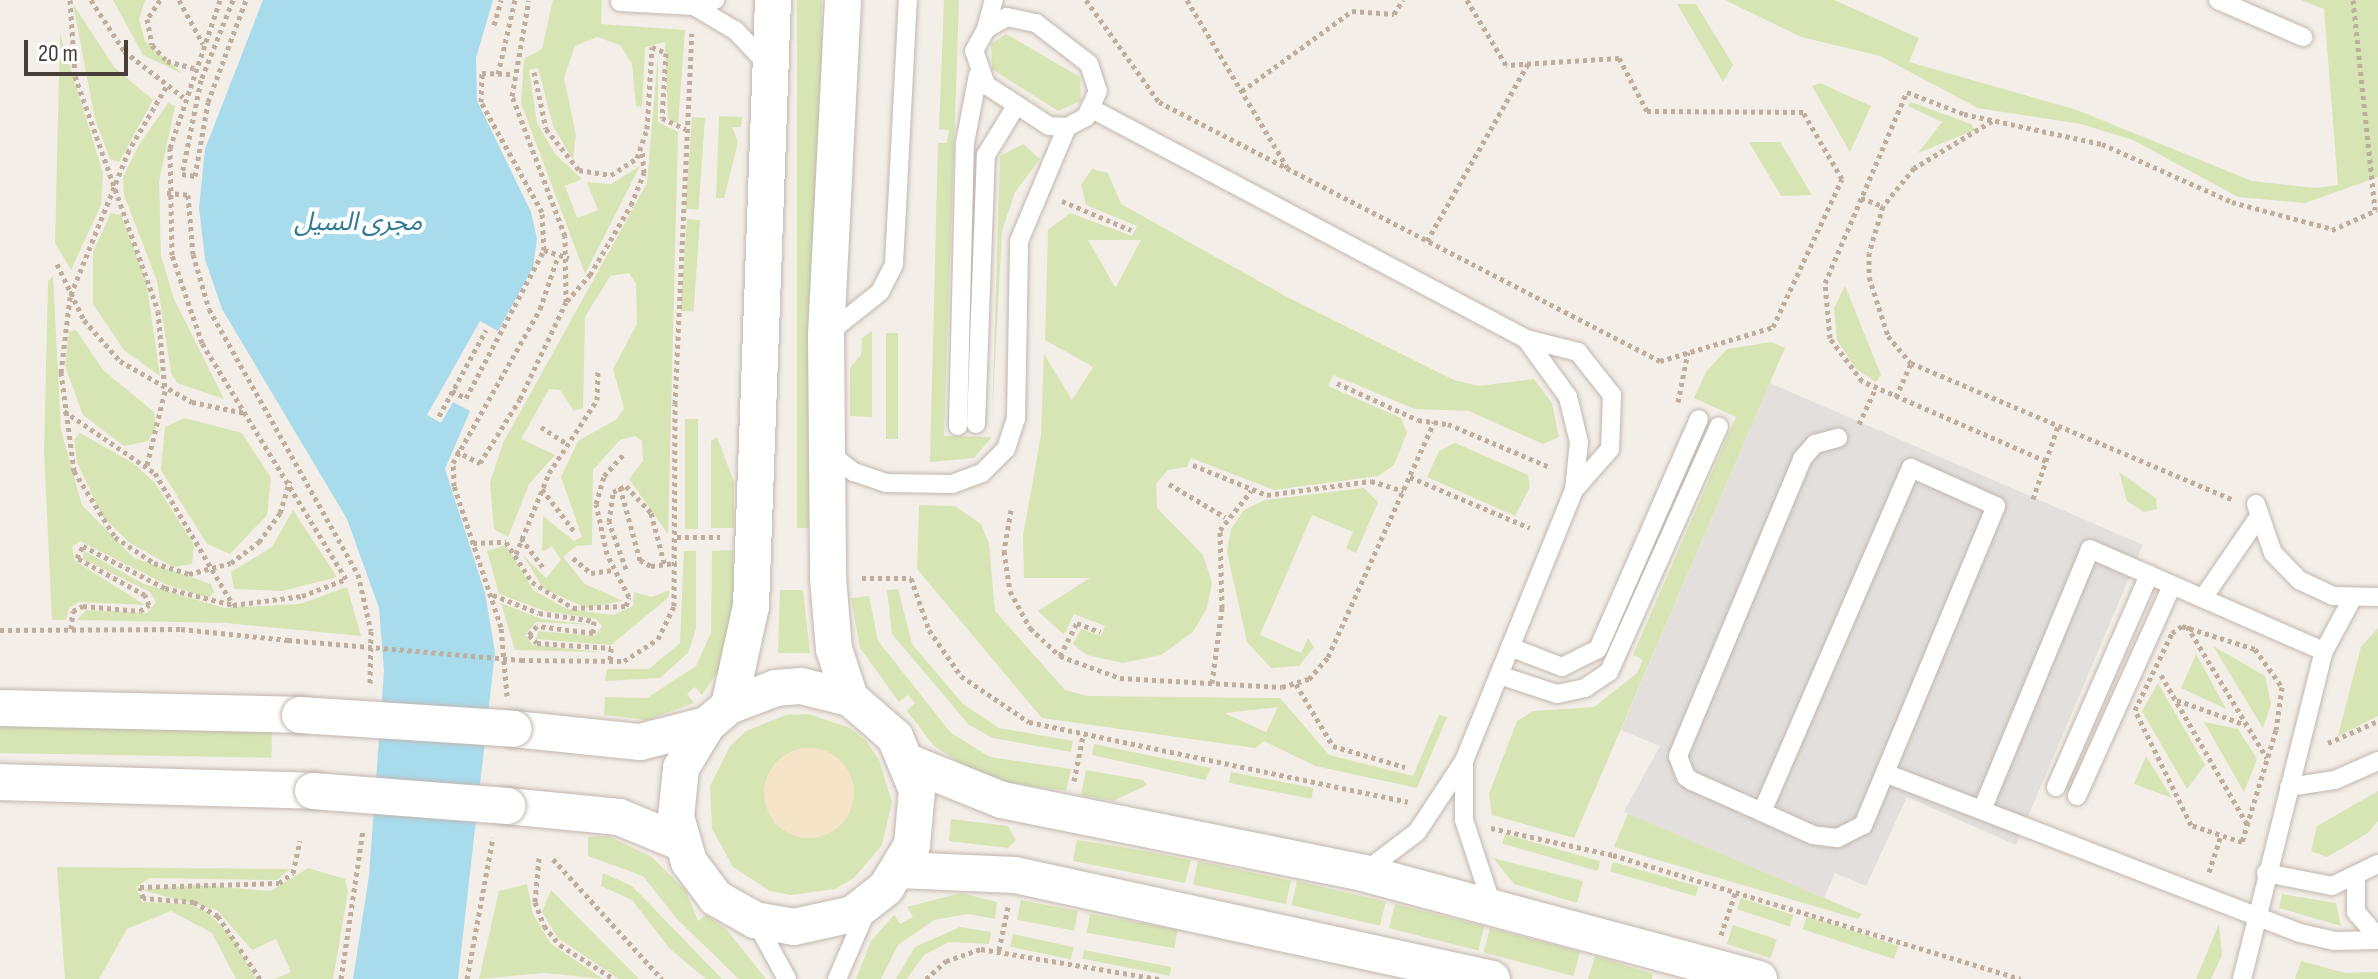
<!DOCTYPE html>
<html>
<head>
<meta charset="utf-8">
<style>
  body { margin:0 }
  #map { position:relative; width:2378px; height:979px; overflow:hidden; background:#f3eee8; font-family:"Sofia Sans Condensed","Noto Sans Arabic",sans-serif }
  div>[style] { position:absolute }
  .green>* { inset:0; background:#d7e5b4; transform-origin:0 0 }
  .sand>* { inset:0; background:#f5e4c7 }
  .round { border-radius:50% }
  .parking>* { inset:0; background:#e2dfdd }
  .water>* { inset:0; background:#a8dbec }
  .path>* { height:5px; margin-top:-2.5px; transform-origin:0; background:repeating-linear-gradient(90deg,#bfae9e 0 4px,transparent 0 8px) }
  .roads { filter:drop-shadow(0 0 2px #c1b7ae) drop-shadow(0 0 2px #c1b7ae) }
  .service>* { height:18px; margin:-9px; padding:0 9px; transform-origin:9px; border-radius:9px; background:#fff }
  .minor>* { height:36px; margin:-18px; padding:0 18px; transform-origin:18px; border-radius:18px; background:#fff }
  .path-bridge>* { height:5px; margin-top:-2.5px; transform-origin:0; background:repeating-linear-gradient(90deg,#bfae9e 0 4px,transparent 0 8px) }
  .bridges { filter:drop-shadow(0 0 2px #c1b7ae) drop-shadow(0 0 2px #c1b7ae) }
  .minor-bridge>* { height:36px; margin:-18px; padding:0 18px; transform-origin:18px; border-radius:18px; background:#fff }
  span { translate:-50% -50%; white-space:nowrap; text-align:center; line-height:1.15; -webkit-text-stroke:8px #fff; paint-order:stroke }
  .water-label { font-size:26px; color:#307a95; font-style:italic }
  .scale { position:absolute; left:24px; top:40px; width:104px; height:36px; box-sizing:border-box; border:4px solid #463e37; border-top:0; padding-left:10px; font-size:24px; line-height:28px; white-space:nowrap; color:#463e37; -webkit-text-stroke:6px #fff; paint-order:stroke }
</style>
</head>
<body>
<div id="map">
  <div class="green">
    <div style="clip-path:polygon(113px 0,145px 0,139px 19px,145px 41px,183px 74px,143px 55px)"></div>
    <div style="clip-path:polygon(553px 0,602px 0,601px 24px,685px 30px,678px 124px,668px 119px,665px 42px,645px 47px,642px 107px,636px 106px,632px 64px,620px 45px,597px 37px,575px 46px,564px 78px,576px 135px,573px 160px,553px 126px,538px 68px,529px 70px,537px 123px,555px 154px,582px 179px,565px 186px,577px 218px,598px 210px,587px 182px,611px 184px,640px 166px,585px 274px,521px 103px,524px 59px,542px 49px)"></div>
    <div style="left:797px;top:0;width:25px;height:528px"></div>
    <div style="clip-path:polygon(944px 0,959px 0,944px 436px,992px 437px,974px 458px,930px 462px,938px 143px,947px 143px,949px 130px,939px 129px)"></div>
    <div style="clip-path:polygon(1725px 0,1834px 0,1919px 38px,1909px 62px,2077px 110px,2252px 181px,2315px 188px,2338px 185px,2324px 9px,2301px 0,2378px 0,2378px 177px,2305px 203px,2238px 197px,2133px 140px,2081px 124px,1978px 108px,1880px 56px,1801px 37px)"></div>
    <div style="clip-path:polygon(73px 4px,114px 67px,153px 100px,119px 162px,110px 159px,95px 119px)"></div>
    <div style="clip-path:polygon(1677px 4px,1696px 4px,1733px 65px,1723px 82px)"></div>
    <div style="clip-path:polygon(60px 34px,103px 173px,101px 205px,71px 270px,55px 243px)"></div>
    <div style="clip-path:polygon(1006px 34px,1080px 77px,1081px 101px,1058px 111px,992px 69px,991px 44px)"></div>
    <div style="clip-path:polygon(658px 53px,658px 122px,678px 132px,668px 534px,629px 479px,643px 461px,642px 441px,635px 436px,620px 440px,593px 470px,592px 545px,576px 546px,563px 557px,585px 584px,623px 601px,586px 608px,543px 588px,523px 555px,546px 578px,561px 560px,552px 546px,542px 552px,543px 516px,574px 541px,582px 537px,561px 477px,578px 441px,617px 419px,624px 408px,613px 369px,637px 324px,636px 284px,629px 273px,610px 276px,585px 317px,583px 408px,574px 411px,560px 390px,549px 389px,521px 439px,555px 455px,529px 484px,508px 537px,494px 529px,490px 483px,503px 443px,647px 183px)"></div>
    <div style="clip-path:polygon(1820px 83px,1871px 106px,1850px 152px,1812px 86px)"></div>
    <div style="clip-path:polygon(1911px 102px,1971px 124px,1975px 130px,1918px 153px,1942px 122px,1908px 106px)"></div>
    <div style="clip-path:polygon(168px 103px,175px 106px,159px 182px,161px 256px,174px 299px,224px 399px,177px 383px,171px 373px,157px 281px,124px 195px,123px 177px,139px 145px)"></div>
    <div style="clip-path:polygon(719px 116px,742px 117px,741px 127px,732px 127px,738px 142px,724px 198px,716px 198px)"></div>
    <div style="left:692px;top:117px;width:13px;height:92px;rotate:4deg"></div>
    <div style="clip-path:polygon(1780px 142px,1812px 195px,1781px 196px,1749px 142px)"></div>
    <div style="clip-path:polygon(1023px 144px,1040px 159px,1015px 192px,1002px 231px,992px 420px,1000px 156px)"></div>
    <div style="clip-path:polygon(evenodd,1092px 169px,1108px 173px,1121px 204px,1287px 297px,1454px 380px,1479px 386px,1534px 379px,1552px 403px,1559px 437px,1543px 444px,1469px 411px,1415px 409px,1333px 375px,1328px 386px,1401px 418px,1407px 433px,1394px 465px,1378px 476px,1274px 490px,1191px 458px,1187px 467px,1168px 470px,1156px 484px,1157px 508px,1203px 555px,1212px 583px,1207px 608px,1193px 632px,1161px 655px,1123px 663px,1087px 655px,1073px 644px,1081px 629px,1101px 636px,1105px 626px,1074px 614px,1064px 635px,1038px 611px,1090px 578px,1024px 578px,1023px 536px,1041px 435px,1044px 354px,1072px 400px,1093px 367px,1045px 340px,1048px 230px,1070px 213px,1132px 236px,1137px 226px,1086px 205px,1081px 185px,1092px 169px,1088px 240px,1141px 240px,1116px 287px,1115px 287px,1088px 240px)"></div>
    <div style="clip-path:polygon(111px 213px,121px 215px,146px 280px,160px 376px,124px 350px,93px 304px,93px 252px)"></div>
    <div style="left:687px;top:219px;width:13px;height:92px;rotate:4deg"></div>
    <div style="clip-path:polygon(53px 276px,61px 430px,82px 505px,134px 558px,211px 584px,214px 592px,208px 598px,165px 584px,80px 541px,72px 547px,75px 561px,145px 605px,79px 602px,69px 608px,66px 620px,52px 620px,44px 451px,48px 281px)"></div>
    <div style="clip-path:polygon(1845px 286px,1881px 375px,1876px 382px,1856px 369px,1837px 340px,1834px 308px)"></div>
    <div style="clip-path:polygon(76px 330px,103px 370px,154px 412px,156px 427px,148px 441px,124px 446px,83px 415px,65px 366px,69px 332px)"></div>
    <div style="clip-path:polygon(872px 331px,872px 417px,850px 416px,850px 368px,861px 355px,862px 338px)"></div>
    <div style="left:886px;top:333px;width:12px;height:106px"></div>
    <div style="clip-path:polygon(1771px 342px,1785px 348px,1574px 838px,1492px 815px,1489px 794px,1517px 721px,1533px 711px,1594px 707px,1637px 673px,1643px 660px,1633px 655px,1736px 417px,1694px 398px,1706px 372px,1727px 349px)"></div>
    <div style="clip-path:polygon(184px 418px,242px 433px,271px 478px,267px 515px,230px 554px,207px 544px,161px 470px,165px 427px)"></div>
    <div style="left:685px;top:419px;width:13px;height:110px"></div>
    <div style="clip-path:polygon(80px 433px,133px 463px,154px 482px,194px 545px,192px 564px,173px 567px,130px 543px,102px 516px,77px 462px,74px 440px)"></div>
    <div style="clip-path:polygon(717px 437px,734px 482px,734px 528px,711px 528px,711px 441px)"></div>
    <div style="clip-path:polygon(1455px 443px,1528px 475px,1530px 487px,1515px 516px,1427px 477px,1439px 451px)"></div>
    <div style="clip-path:polygon(2119px 472px,2156px 498px,2157px 509px,2144px 512px,2127px 501px)"></div>
    <div style="clip-path:polygon(1364px 488px,1378px 502px,1356px 553px,1346px 548px,1353px 532px,1312px 515px,1260px 635px,1301px 653px,1308px 638px,1314px 647px,1299px 666px,1271px 668px,1247px 642px,1227px 552px,1231px 529px,1244px 510px,1265px 500px)"></div>
    <div style="clip-path:polygon(evenodd,919px 505px,955px 506px,981px 524px,989px 544px,995px 611px,1065px 690px,1087px 696px,1280px 698px,1329px 755px,1413px 776px,1439px 715px,1447px 717px,1417px 788px,1315px 766px,1264px 741px,1255px 748px,1042px 718px,917px 569px,919px 505px,1278px 707px,1266px 732px,1226px 714px,1226px 713px,1278px 707px)"></div>
    <div style="clip-path:polygon(293px 510px,337px 577px,282px 591px,234px 589px,231px 572px,272px 547px)"></div>
    <div style="clip-path:polygon(506px 545px,533px 590px,567px 609px,613px 615px,633px 606px,634px 592px,652px 597px,669px 590px,669px 597px,611px 645px,536px 639px,538px 631px,595px 636px,602px 626px,596px 619px,545px 611px,499px 594px,487px 551px)"></div>
    <div style="clip-path:polygon(733px 550px,733px 619px,721px 667px,702px 695px,695px 687px,687px 694px,694px 703px,647px 720px,604px 715px,605px 697px,647px 698px,696px 666px,711px 633px,712px 551px)"></div>
    <div style="clip-path:polygon(84px 551px,144px 584px,224px 608px,300px 604px,347px 587px,361px 636px,226px 623px,77px 620px,86px 610px,147px 613px,156px 602px,150px 592px,83px 559px)"></div>
    <div style="clip-path:polygon(684px 551px,696px 551px,696px 629px,688px 653px,660px 678px,605px 681px,607px 669px,649px 669px,680px 643px)"></div>
    <div style="clip-path:polygon(898px 589px,912px 644px,963px 704px,999px 728px,1073px 741px,1071px 752px,993px 738px,969px 725px,892px 634px,887px 590px)"></div>
    <div style="clip-path:polygon(780px 590px,803px 590px,810px 653px,778px 653px)"></div>
    <div style="clip-path:polygon(869px 596px,878px 641px,951px 733px,990px 757px,1071px 769px,1066px 791px,985px 779px,934px 746px,907px 711px,915px 703px,908px 695px,899px 702px,860px 648px,851px 598px)"></div>
    <div style="clip-path:polygon(501px 603px,541px 619px,594px 625px,536px 622px,525px 635px,533px 645px,601px 652px,515px 650px)"></div>
    <div style="clip-path:polygon(2378px 628px,2378px 716px,2338px 736px,2361px 647px)"></div>
    <div style="clip-path:polygon(2213px 646px,2265px 676px,2271px 704px,2263px 728px)"></div>
    <div style="clip-path:polygon(2196px 654px,2226px 709px,2181px 688px)"></div>
    <div style="clip-path:polygon(2158px 683px,2205px 765px,2187px 789px,2142px 711px)"></div>
    <div style="clip-path:polygon(evenodd,808px 714px,850px 728px,867px 742px,879px 760px,892px 802px,882px 845px,854px 878px,835px 889px,791px 895px,770px 891px,733px 867px,712px 829px,710px 786px,730px 746px,746px 731px,786px 715px,808px 714px,800px 748px,831px 754px,851px 777px,802px 838px,774px 823px,800px 748px)"></div>
    <div style="clip-path:polygon(2204px 722px,2238px 729px,2257px 759px,2244px 792px)"></div>
    <div style="left:0;top:725px;width:272px;height:28px;rotate:1deg"></div>
    <div style="clip-path:polygon(1094px 744px,1211px 768px,1205px 780px,1092px 755px)"></div>
    <div style="clip-path:polygon(2146px 756px,2172px 798px,2134px 784px)"></div>
    <div style="clip-path:polygon(1086px 770px,1143px 780px,1147px 785px,1113px 801px,1081px 795px)"></div>
    <div style="left:1231px;top:772px;width:84px;height:11px;rotate:11deg"></div>
    <div style="clip-path:polygon(2378px 791px,2378px 821px,2368px 833px,2327px 857px,2311px 851px,2317px 826px)"></div>
    <div style="clip-path:polygon(1628px 813px,1824px 898px,1862px 914px,1858px 919px,1614px 847px)"></div>
    <div style="clip-path:polygon(951px 819px,1008px 826px,1016px 840px,1008px 848px,949px 841px)"></div>
    <div style="left:1505px;top:834px;width:99px;height:10px;rotate:16deg"></div>
    <div style="clip-path:polygon(608px 836px,652px 857px,686px 891px,698px 921px,706px 915px,726px 929px,766px 979px,739px 979px,677px 919px,643px 876px,588px 856px,588px 837px)"></div>
    <div style="clip-path:polygon(1077px 840px,1134px 849px,1191px 860px,1185px 883px,1073px 861px)"></div>
    <div style="clip-path:polygon(1493px 858px,1583px 881px,1577px 903px,1514px 884px)"></div>
    <div style="left:1198px;top:861px;width:95px;height:24px;rotate:12deg"></div>
    <div style="left:1613px;top:862px;width:89px;height:10px;rotate:16deg"></div>
    <div style="clip-path:polygon(57px 868px,57px 867px,290px 869px,277px 880px,150px 878px,136px 887px,142px 902px,190px 904px,209px 914px,233px 938px,256px 979px,236px 979px,212px 933px,171px 911px,127px 929px,99px 979px,65px 979px)"></div>
    <div style="clip-path:polygon(308px 868px,345px 879px,348px 892px,333px 979px,275px 979px,291px 972px,276px 939px,252px 950px,217px 910px,142px 890px,196px 885px,271px 891px)"></div>
    <div style="clip-path:polygon(603px 873px,632px 886px,722px 979px,706px 979px,670px 949px,632px 900px,601px 886px)"></div>
    <div style="left:1297px;top:881px;width:91px;height:25px;rotate:13deg"></div>
    <div style="clip-path:polygon(527px 884px,533px 914px,550px 943px,603px 979px,545px 973px,479px 979px,499px 891px)"></div>
    <div style="clip-path:polygon(551px 890px,639px 979px,619px 979px,558px 938px,542px 912px)"></div>
    <div style="clip-path:polygon(961px 893px,997px 902px,995px 919px,968px 914px,934px 920px,898px 945px,881px 979px,856px 979px,871px 941px,894px 915px,900px 924px,913px 917px,907px 907px)"></div>
    <div style="clip-path:polygon(2282px 894px,2336px 903px,2341px 926px,2279px 908px)"></div>
    <div style="left:1741px;top:898px;width:55px;height:12px;rotate:18deg"></div>
    <div style="left:1021px;top:900px;width:58px;height:20px;rotate:11deg"></div>
    <div style="left:1395px;top:904px;width:92px;height:25px;rotate:14deg"></div>
    <div style="left:1090px;top:914px;width:89px;height:19px;rotate:10deg"></div>
    <div style="left:1807px;top:916px;width:96px;height:14px;rotate:18deg"></div>
    <div style="clip-path:polygon(2219px 924px,2222px 955px,2211px 979px,2196px 979px)"></div>
    <div style="left:1733px;top:925px;width:46px;height:20px;rotate:18deg"></div>
    <div style="clip-path:polygon(960px 927px,991px 932px,989px 944px,949px 942px,924px 955px,907px 979px,896px 979px,915px 947px)"></div>
    <div style="left:1490px;top:928px;width:93px;height:25px;rotate:15deg"></div>
    <div style="left:1013px;top:934px;width:62px;height:13px;rotate:12deg"></div>
    <div style="left:1084px;top:950px;width:89px;height:9px;rotate:11deg"></div>
    <div style="clip-path:polygon(1595px 956px,1653px 974px,1652px 979px,1588px 979px)"></div>
    <div style="clip-path:polygon(2301px 961px,2345px 973px,2378px 972px,2378px 979px,2295px 979px)"></div>
  </div>
  <div class="sand">
    <div class="round" style="left:764px;top:748px;width:90px;height:90px"></div>
  </div>
  <div class="parking">
    <div style="clip-path:polygon(1770px 383px,2143px 545px,2016px 845px,1907px 797px,1866px 886px,1835px 873px,1824px 898px,1624px 812px,1660px 746px,1621px 730px)"></div>
  </div>
  <div class="water">
    <div style="clip-path:polygon(263px 0,493px 0,476px 58px,477px 101px,531px 212px,537px 239px,533px 267px,498px 331px,480px 321px,427px 415px,441px 423px,453px 402px,470px 411px,445px 469px,485px 593px,495px 652px,458px 979px,353px 979px,369px 876px,384px 671px,379px 608px,347px 519px,222px 309px,205px 259px,199px 208px,205px 149px)"></div>
  </div>
  <div class="path">
    <div style="left:70px;top:0;width:76px;rotate:86.2deg"></div>
    <div style="left:75px;top:76px;width:249px;rotate:70.5deg"></div>
    <div style="left:158px;top:311px;width:80px;rotate:85deg"></div>
    <div style="left:165px;top:391px;width:76px;rotate:103.7deg"></div>
    <div style="left:91px;top:0;width:61px;rotate:57.1deg"></div>
    <div style="left:124px;top:51px;width:75px;rotate:37.9deg"></div>
    <div style="left:160px;top:0;width:23px;rotate:124deg"></div>
    <div style="left:147px;top:19px;width:26px;rotate:79deg"></div>
    <div style="left:152px;top:45px;width:22px;rotate:47deg"></div>
    <div style="left:167px;top:61px;width:28px;rotate:15deg"></div>
    <div style="left:179px;top:0;width:50px;rotate:61.4deg"></div>
    <div style="left:233px;top:0;width:86px;rotate:111.8deg"></div>
    <div style="left:201px;top:80px;width:96px;rotate:101.4deg"></div>
    <div style="left:182px;top:174px;width:13px;rotate:9deg"></div>
    <div style="left:195px;top:176px;width:75px;rotate:-80deg"></div>
    <div style="left:208px;top:102px;width:109px;rotate:-69.6deg"></div>
    <div style="left:1086px;top:0;width:125px;rotate:54.4deg"></div>
    <div style="left:1159px;top:102px;width:564px;rotate:27.34deg"></div>
    <div style="left:1660px;top:361px;width:118px;rotate:-16.7deg"></div>
    <div style="left:1773px;top:327px;width:163px;rotate:-65deg"></div>
    <div style="left:1842px;top:179px;width:78px;rotate:-120.2deg"></div>
    <div style="left:1803px;top:112px;width:156px;rotate:-179.6deg"></div>
    <div style="left:1647px;top:111px;width:60px;rotate:-117.8deg"></div>
    <div style="left:1619px;top:58px;width:113px;rotate:176.5deg"></div>
    <div style="left:1506px;top:65px;width:76px;rotate:-121deg"></div>
    <div style="left:1187px;top:0;width:195px;rotate:59.1deg"></div>
    <div style="left:2353px;top:0;width:211px;rotate:84deg"></div>
    <div style="left:494px;top:25px;width:26px;rotate:-74deg"></div>
    <div style="left:534px;top:72px;width:58px;rotate:78.1deg"></div>
    <div style="left:546px;top:129px;width:53px;rotate:51.2deg"></div>
    <div style="left:579px;top:170px;width:32px;rotate:9deg"></div>
    <div style="left:611px;top:175px;width:31px;rotate:-33deg"></div>
    <div style="left:637px;top:158px;width:31px;rotate:-71deg"></div>
    <div style="left:647px;top:129px;width:82px;rotate:-86.5deg"></div>
    <div style="left:652px;top:47px;width:15px;rotate:23deg"></div>
    <div style="left:666px;top:53px;width:65px;rotate:93.5deg"></div>
    <div style="left:662px;top:118px;width:26px;rotate:25deg"></div>
    <div style="left:498px;top:74px;width:76px;rotate:-77.1deg"></div>
    <div style="left:166px;top:87px;width:73px;rotate:120.4deg"></div>
    <div style="left:129px;top:150px;width:158px;rotate:111.9deg"></div>
    <div style="left:70px;top:297px;width:76px;rotate:96.8deg"></div>
    <div style="left:61px;top:372px;width:100px;rotate:82.5deg"></div>
    <div style="left:74px;top:471px;width:78px;rotate:58.2deg"></div>
    <div style="left:115px;top:537px;width:47px;rotate:33.7deg"></div>
    <div style="left:154px;top:563px;width:37px;rotate:17deg"></div>
    <div style="left:189px;top:574px;width:43px;rotate:-14.7deg"></div>
    <div style="left:231px;top:563px;width:35px;rotate:-37deg"></div>
    <div style="left:259px;top:542px;width:36px;rotate:-54deg"></div>
    <div style="left:280px;top:513px;width:34px;rotate:-73deg"></div>
    <div style="left:1242px;top:91px;width:136px;rotate:-36deg"></div>
    <div style="left:1352px;top:11px;width:42px;rotate:4.1deg"></div>
    <div style="left:1394px;top:14px;width:17px;rotate:-57deg"></div>
    <div style="left:1992px;top:121px;width:91px;rotate:148.9deg"></div>
    <div style="left:1914px;top:168px;width:49px;rotate:129.2deg"></div>
    <div style="left:1883px;top:206px;width:49px;rotate:106.6deg"></div>
    <div style="left:1869px;top:253px;width:24px;rotate:90deg"></div>
    <div style="left:1869px;top:277px;width:62px;rotate:72.1deg"></div>
    <div style="left:1888px;top:336px;width:35px;rotate:50deg"></div>
    <div style="left:1911px;top:363px;width:351px;rotate:23deg"></div>
    <div style="left:167px;top:193px;width:21px;rotate:5deg"></div>
    <div style="left:188px;top:195px;width:59px;rotate:85.2deg"></div>
    <div style="left:193px;top:254px;width:57px;rotate:73.8deg"></div>
    <div style="left:209px;top:309px;width:304px;rotate:60.7deg"></div>
    <div style="left:358px;top:574px;width:58px;rotate:77.2deg"></div>
    <div style="left:371px;top:631px;width:53px;rotate:91.1deg"></div>
    <div style="left:1861px;top:198px;width:23px;rotate:20deg"></div>
    <div style="left:1062px;top:201px;width:75px;rotate:22.8deg"></div>
    <div style="left:2332px;top:230px;width:49px;rotate:-24deg"></div>
    <div style="left:1427px;top:241px;width:204px;rotate:-60.3deg"></div>
    <div style="left:544px;top:250px;width:26px;rotate:18deg"></div>
    <div style="left:57px;top:264px;width:62px;rotate:64.3deg"></div>
    <div style="left:84px;top:320px;width:55px;rotate:48.7deg"></div>
    <div style="left:120px;top:361px;width:83px;rotate:29.7deg"></div>
    <div style="left:192px;top:402px;width:54px;rotate:11.7deg"></div>
    <div style="left:567px;top:301px;width:35px;rotate:-49deg"></div>
    <div style="left:590px;top:275px;width:81px;rotate:-59.6deg"></div>
    <div style="left:631px;top:205px;width:35px;rotate:-68deg"></div>
    <div style="left:644px;top:173px;width:24px;rotate:-95deg"></div>
    <div style="left:1337px;top:383px;width:89px;rotate:24.6deg"></div>
    <div style="left:1418px;top:420px;width:30px;rotate:8deg"></div>
    <div style="left:1448px;top:424px;width:111px;rotate:22.9deg"></div>
    <div style="left:452px;top:391px;width:16px;rotate:27deg"></div>
    <div style="left:466px;top:398px;width:167px;rotate:-62.2deg"></div>
    <div style="left:544px;top:250px;width:38px;rotate:-93deg"></div>
    <div style="left:542px;top:212px;width:126px;rotate:-119deg"></div>
    <div style="left:481px;top:102px;width:29px;rotate:-88deg"></div>
    <div style="left:482px;top:73px;width:29px;rotate:2deg"></div>
    <div style="left:1896px;top:397px;width:37px;rotate:-66deg"></div>
    <div style="left:1678px;top:402px;width:51px;rotate:-78.7deg"></div>
    <div style="left:64px;top:411px;width:110px;rotate:34.3deg"></div>
    <div style="left:155px;top:473px;width:153px;rotate:59.4deg"></div>
    <div style="left:439px;top:416px;width:98px;rotate:-61.3deg"></div>
    <div style="left:1859px;top:424px;width:40px;rotate:-65deg"></div>
    <div style="left:541px;top:427px;width:31px;rotate:33deg"></div>
    <div style="left:456px;top:451px;width:27px;rotate:27deg"></div>
    <div style="left:480px;top:463px;width:75px;rotate:-58deg"></div>
    <div style="left:520px;top:399px;width:107px;rotate:-64.6deg"></div>
    <div style="left:566px;top:302px;width:66px;rotate:-90.9deg"></div>
    <div style="left:565px;top:236px;width:150px;rotate:-110.7deg"></div>
    <div style="left:512px;top:96px;width:97px;rotate:-80deg"></div>
    <div style="left:2046px;top:461px;width:201px;rotate:-156.5deg"></div>
    <div style="left:1862px;top:381px;width:54px;rotate:-126.7deg"></div>
    <div style="left:1830px;top:338px;width:55px;rotate:-95.2deg"></div>
    <div style="left:1825px;top:283px;width:208px;rotate:-66.8deg"></div>
    <div style="left:1907px;top:92px;width:61px;rotate:21.1deg"></div>
    <div style="left:1964px;top:114px;width:141px;rotate:12.3deg"></div>
    <div style="left:2102px;top:144px;width:142px;rotate:24deg"></div>
    <div style="left:2232px;top:202px;width:105px;rotate:15deg"></div>
    <div style="left:1193px;top:465px;width:80px;rotate:22.1deg"></div>
    <div style="left:1267px;top:495px;width:105px;rotate:-7.7deg"></div>
    <div style="left:1371px;top:481px;width:34px;rotate:17deg"></div>
    <div style="left:1410px;top:477px;width:130px;rotate:23deg"></div>
    <div style="left:1169px;top:484px;width:65px;rotate:30.5deg"></div>
    <div style="left:620px;top:487px;width:76px;rotate:74.7deg"></div>
    <div style="left:640px;top:560px;width:13px;rotate:29deg"></div>
    <div style="left:651px;top:566px;width:26px;rotate:-7deg"></div>
    <div style="left:542px;top:489px;width:53px;rotate:52.7deg"></div>
    <div style="left:2033px;top:499px;width:77px;rotate:-71.1deg"></div>
    <div style="left:1011px;top:510px;width:42px;rotate:99.7deg"></div>
    <div style="left:1004px;top:551px;width:40px;rotate:81.5deg"></div>
    <div style="left:1010px;top:591px;width:42px;rotate:61.6deg"></div>
    <div style="left:1030px;top:628px;width:41px;rotate:43deg"></div>
    <div style="left:1060px;top:656px;width:64px;rotate:20.1deg"></div>
    <div style="left:1120px;top:678px;width:162px;rotate:3.2deg"></div>
    <div style="left:1282px;top:687px;width:28px;rotate:-17deg"></div>
    <div style="left:1309px;top:679px;width:29px;rotate:-49deg"></div>
    <div style="left:1328px;top:657px;width:258px;rotate:-65.7deg"></div>
    <div style="left:677px;top:537px;width:43px"></div>
    <div style="left:521px;top:538px;width:39px;rotate:53deg"></div>
    <div style="left:473px;top:543px;width:33px;rotate:-2deg"></div>
    <div style="left:506px;top:542px;width:48px;rotate:57deg"></div>
    <div style="left:532px;top:582px;width:49px;rotate:32.4deg"></div>
    <div style="left:573px;top:608px;width:53px;rotate:-2.2deg"></div>
    <div style="left:626px;top:606px;width:9px;rotate:-72deg"></div>
    <div style="left:629px;top:597px;width:48px;rotate:-117.1deg"></div>
    <div style="left:607px;top:554px;width:51px;rotate:-102.4deg"></div>
    <div style="left:596px;top:504px;width:29px;rotate:-74deg"></div>
    <div style="left:604px;top:476px;width:30px;rotate:-48deg"></div>
    <div style="left:516px;top:554px;width:87px;rotate:-67.8deg"></div>
    <div style="left:549px;top:473px;width:87px;rotate:-56.7deg"></div>
    <div style="left:597px;top:400px;width:31px;rotate:-88deg"></div>
    <div style="left:573px;top:558px;width:23px;rotate:40deg"></div>
    <div style="left:591px;top:573px;width:22px;rotate:-8deg"></div>
    <div style="left:626px;top:569px;width:50px;rotate:-109.9deg"></div>
    <div style="left:609px;top:522px;width:30px;rotate:-82deg"></div>
    <div style="left:613px;top:492px;width:14px;rotate:-25deg"></div>
    <div style="left:626px;top:486px;width:37px;rotate:47deg"></div>
    <div style="left:651px;top:513px;width:55px;rotate:75.2deg"></div>
    <div style="left:862px;top:578px;width:49px"></div>
    <div style="left:911px;top:578px;width:55px;rotate:70.9deg"></div>
    <div style="left:929px;top:630px;width:56px;rotate:55.2deg"></div>
    <div style="left:961px;top:676px;width:82px;rotate:34.1deg"></div>
    <div style="left:1029px;top:722px;width:387px;rotate:11.9deg"></div>
    <div style="left:493px;top:595px;width:49px;rotate:21.4deg"></div>
    <div style="left:539px;top:613px;width:56px;rotate:8.3deg"></div>
    <div style="left:594px;top:621px;width:12px;rotate:95deg"></div>
    <div style="left:593px;top:633px;width:56px;rotate:-172.9deg"></div>
    <div style="left:537px;top:626px;width:12px;rotate:132deg"></div>
    <div style="left:529px;top:635px;width:11px;rotate:45deg"></div>
    <div style="left:537px;top:643px;width:74px;rotate:3.9deg"></div>
    <div style="left:611px;top:648px;width:15px;rotate:94deg"></div>
    <div style="left:2182px;top:626px;width:77px;rotate:17.5deg"></div>
    <div style="left:2255px;top:649px;width:47px;rotate:54.6deg"></div>
    <div style="left:2282px;top:687px;width:43px;rotate:97.9deg"></div>
    <div style="left:2276px;top:730px;width:117px;rotate:106.9deg"></div>
    <div style="left:2242px;top:842px;width:54px;rotate:-161.6deg"></div>
    <div style="left:2191px;top:825px;width:128px;rotate:-116deg"></div>
    <div style="left:2135px;top:710px;width:85px;rotate:-64.3deg"></div>
    <div style="left:2172px;top:633px;width:12px;rotate:-35deg"></div>
    <div style="left:2187px;top:626px;width:154px;rotate:58.8deg"></div>
    <div style="left:71px;top:629px;width:18px;rotate:-84deg"></div>
    <div style="left:73px;top:611px;width:11px;rotate:-27deg"></div>
    <div style="left:83px;top:606px;width:57px;rotate:5deg"></div>
    <div style="left:140px;top:611px;width:11px;rotate:-34deg"></div>
    <div style="left:149px;top:605px;width:11px;rotate:-112deg"></div>
    <div style="left:145px;top:595px;width:77px;rotate:-151.4deg"></div>
    <div style="left:77px;top:558px;width:13px;rotate:-63deg"></div>
    <div style="left:83px;top:546px;width:92px;rotate:27.1deg"></div>
    <div style="left:165px;top:588px;width:70px;rotate:14deg"></div>
    <div style="left:233px;top:605px;width:70px;rotate:-7.4deg"></div>
    <div style="left:302px;top:596px;width:47px;rotate:-21.1deg"></div>
    <div style="left:346px;top:579px;width:276px;rotate:-121.4deg"></div>
    <div style="left:202px;top:343px;width:93px;rotate:-108.8deg"></div>
    <div style="left:172px;top:255px;width:107px;rotate:-91.1deg"></div>
    <div style="left:170px;top:148px;width:156px;rotate:-71.3deg"></div>
    <div style="left:0;top:630px;width:181px;rotate:-0.3deg"></div>
    <div style="left:181px;top:629px;width:108px;rotate:5.9deg"></div>
    <div style="left:1060px;top:656px;width:37px;rotate:-63deg"></div>
    <div style="left:1077px;top:623px;width:25px;rotate:21deg"></div>
    <div style="left:521px;top:660px;width:103px;rotate:0.6deg"></div>
    <div style="left:624px;top:661px;width:40px;rotate:-32.9deg"></div>
    <div style="left:658px;top:639px;width:37px;rotate:-64deg"></div>
    <div style="left:674px;top:606px;width:202px;rotate:-89.7deg"></div>
    <div style="left:675px;top:404px;width:371px;rotate:-87.4deg"></div>
    <div style="left:2161px;top:675px;width:172px;rotate:60deg"></div>
    <div style="left:1212px;top:683px;width:76px;rotate:-82.4deg"></div>
    <div style="left:1222px;top:608px;width:78px;rotate:-91.5deg"></div>
    <div style="left:1220px;top:530px;width:50px;rotate:-51.5deg"></div>
    <div style="left:1296px;top:684px;width:72px;rotate:59.2deg"></div>
    <div style="left:1333px;top:746px;width:75px;rotate:16.3deg"></div>
    <div style="left:507px;top:696px;width:69px;rotate:-95deg"></div>
    <div style="left:501px;top:627px;width:149px;rotate:-108.4deg"></div>
    <div style="left:454px;top:486px;width:23px;rotate:-92deg"></div>
    <div style="left:453px;top:463px;width:177px;rotate:-60.5deg"></div>
    <div style="left:540px;top:309px;width:56px;rotate:-71.2deg"></div>
    <div style="left:2177px;top:700px;width:73px;rotate:19.9deg"></div>
    <div style="left:2328px;top:743px;width:55px;rotate:-23.7deg"></div>
    <div style="left:1074px;top:781px;width:46px;rotate:-78.7deg"></div>
    <div style="left:1491px;top:828px;width:125px;rotate:12.5deg"></div>
    <div style="left:1613px;top:855px;width:426px;rotate:16.9deg"></div>
    <div style="left:539px;top:858px;width:44px;rotate:95.2deg"></div>
    <div style="left:535px;top:902px;width:26px;rotate:69deg"></div>
    <div style="left:544px;top:926px;width:25px;rotate:50deg"></div>
    <div style="left:560px;top:945px;width:64px;rotate:32.2deg"></div>
    <div style="left:553px;top:859px;width:162px;rotate:47.8deg"></div>
    <div style="left:2209px;top:872px;width:39px;rotate:-72deg"></div>
    <div style="left:1721px;top:935px;width:46px;rotate:-71.2deg"></div>
    <div style="left:999px;top:950px;width:44px;rotate:-78.2deg"></div>
    <div style="left:260px;top:979px;width:76px;rotate:-123.7deg"></div>
    <div style="left:218px;top:916px;width:28px;rotate:-150deg"></div>
    <div style="left:194px;top:902px;width:51px;rotate:-175.5deg"></div>
    <div style="left:143px;top:898px;width:11px;rotate:-105deg"></div>
    <div style="left:140px;top:887px;width:139px;rotate:-1.6deg"></div>
    <div style="left:279px;top:883px;width:17px;rotate:-36deg"></div>
    <div style="left:293px;top:873px;width:33px;rotate:-78deg"></div>
    <div style="left:341px;top:979px;width:151px;rotate:-81.6deg"></div>
    <div style="left:467px;top:979px;width:144px;rotate:-79.6deg"></div>
    <div style="left:926px;top:979px;width:27px;rotate:-42deg"></div>
    <div style="left:946px;top:961px;width:37px;rotate:-19deg"></div>
    <div style="left:981px;top:949px;width:181px;rotate:9.6deg"></div>
  </div>
  <div class="roads">
    <div class="service">
      <div style="left:2218px;top:0;width:93px;rotate:23.5deg"></div>
      <div style="left:620px;top:2px;width:74px;rotate:3.1deg"></div>
      <div style="left:694px;top:6px;width:22px;rotate:-16deg"></div>
      <div style="left:694px;top:6px;width:49px;rotate:30.8deg"></div>
      <div style="left:736px;top:31px;width:48px;rotate:46.7deg"></div>
      <div style="left:1007px;top:17px;width:30px;rotate:12deg"></div>
      <div style="left:1036px;top:23px;width:67px;rotate:37.7deg"></div>
      <div style="left:1089px;top:64px;width:28px;rotate:72deg"></div>
      <div style="left:1098px;top:91px;width:29px;rotate:115deg"></div>
      <div style="left:1086px;top:117px;width:21px;rotate:152deg"></div>
      <div style="left:1067px;top:127px;width:18px;rotate:-177deg"></div>
      <div style="left:1049px;top:126px;width:75px;rotate:-146.9deg"></div>
      <div style="left:986px;top:85px;width:36px;rotate:-109deg"></div>
      <div style="left:974px;top:51px;width:25px;rotate:-61deg"></div>
      <div style="left:986px;top:29px;width:24px;rotate:-30deg"></div>
      <div style="left:986px;top:29px;width:30px;rotate:-75deg"></div>
      <div style="left:1092px;top:109px;width:491px;rotate:27.9deg"></div>
      <div style="left:1526px;top:339px;width:72px;rotate:54.1deg"></div>
      <div style="left:1568px;top:397px;width:46px;rotate:76.3deg"></div>
      <div style="left:1579px;top:442px;width:48px;rotate:95.9deg"></div>
      <div style="left:1574px;top:490px;width:292px;rotate:112.1deg"></div>
      <div style="left:1464px;top:761px;width:85px;rotate:123.5deg"></div>
      <div style="left:1417px;top:832px;width:68px;rotate:142.8deg"></div>
      <div style="left:826px;top:335px;width:69px;rotate:-38.5deg"></div>
      <div style="left:880px;top:292px;width:31px;rotate:-63deg"></div>
      <div style="left:894px;top:264px;width:264px;rotate:-87deg"></div>
      <div style="left:1526px;top:339px;width:54px;rotate:14deg"></div>
      <div style="left:1578px;top:352px;width:55px;rotate:51.7deg"></div>
      <div style="left:1612px;top:395px;width:54px;rotate:92.1deg"></div>
      <div style="left:1610px;top:449px;width:55px;rotate:131.3deg"></div>
      <div style="left:976px;top:424px;width:269px;rotate:-87.9deg"></div>
      <div style="left:986px;top:155px;width:57px;rotate:-58.5deg"></div>
      <div style="left:958px;top:426px;width:283px;rotate:-88.6deg"></div>
      <div style="left:965px;top:143px;width:69px;rotate:-79.2deg"></div>
      <div style="left:828px;top:452px;width:33px;rotate:38deg"></div>
      <div style="left:854px;top:472px;width:34px;rotate:19deg"></div>
      <div style="left:886px;top:483px;width:66px;rotate:0.9deg"></div>
      <div style="left:952px;top:484px;width:32px;rotate:-20deg"></div>
      <div style="left:982px;top:473px;width:34px;rotate:-45deg"></div>
      <div style="left:1006px;top:449px;width:32px;rotate:-72deg"></div>
      <div style="left:1016px;top:419px;width:178px;rotate:-89deg"></div>
      <div style="left:1019px;top:241px;width:124px;rotate:-67.2deg"></div>
      <div style="left:2256px;top:504px;width:52px;rotate:70.9deg"></div>
      <div style="left:2273px;top:553px;width:37px;rotate:46deg"></div>
      <div style="left:2299px;top:580px;width:38px;rotate:25deg"></div>
      <div style="left:2333px;top:596px;width:45px;rotate:1.3deg"></div>
      <div style="left:2203px;top:598px;width:97px;rotate:-55.5deg"></div>
      <div style="left:1510px;top:647px;width:56px;rotate:21deg"></div>
      <div style="left:1562px;top:667px;width:40px;rotate:-26.6deg"></div>
      <div style="left:1598px;top:649px;width:251px;rotate:-66.3deg"></div>
      <div style="left:1499px;top:675px;width:61px;rotate:18.1deg"></div>
      <div style="left:1557px;top:694px;width:29px;rotate:-12deg"></div>
      <div style="left:1585px;top:688px;width:29px;rotate:-34deg"></div>
      <div style="left:1609px;top:672px;width:269px;rotate:-65.9deg"></div>
      <div style="left:1464px;top:761px;width:59px;rotate:90deg"></div>
      <div style="left:1464px;top:820px;width:89px;rotate:71.8deg"></div>
      <div style="left:1885px;top:773px;width:445px;rotate:21.1deg"></div>
      <div style="left:2300px;top:933px;width:35px;rotate:13deg"></div>
      <div style="left:2334px;top:941px;width:44px;rotate:-1.3deg"></div>
      <div style="left:2056px;top:787px;width:232px;rotate:-66.3deg"></div>
      <div style="left:2289px;top:787px;width:47px;rotate:-8.7deg"></div>
      <div style="left:2335px;top:780px;width:47px;rotate:-23.8deg"></div>
      <div style="left:2077px;top:796px;width:230px;rotate:-65.7deg"></div>
      <div style="left:1982px;top:810px;width:282px;rotate:-67.5deg"></div>
      <div style="left:2090px;top:549px;width:255px;rotate:23.6deg"></div>
      <div style="left:1762px;top:812px;width:375px;rotate:-66.6deg"></div>
      <div style="left:1911px;top:468px;width:93px;rotate:24.1deg"></div>
      <div style="left:1996px;top:506px;width:346px;rotate:112.6deg"></div>
      <div style="left:1863px;top:825px;width:29px;rotate:153deg"></div>
      <div style="left:1837px;top:838px;width:24px;rotate:-173deg"></div>
      <div style="left:1813px;top:835px;width:56px;rotate:-155.7deg"></div>
      <div style="left:1762px;top:812px;width:77px;rotate:-156.1deg"></div>
      <div style="left:1692px;top:781px;width:7px;rotate:-146deg"></div>
      <div style="left:1686px;top:777px;width:22px;rotate:-111deg"></div>
      <div style="left:1678px;top:756px;width:322px;rotate:-67.3deg"></div>
      <div style="left:1802px;top:459px;width:20px;rotate:-49deg"></div>
      <div style="left:1815px;top:444px;width:24px;rotate:-15deg"></div>
      <div style="left:2266px;top:873px;width:67px;rotate:11.1deg"></div>
      <div style="left:2332px;top:886px;width:51px;rotate:-25.6deg"></div>
      <div style="left:2356px;top:876px;width:36px;rotate:90deg"></div>
      <div style="left:2356px;top:912px;width:33px;rotate:49deg"></div>
      <div style="left:755px;top:920px;width:67px;rotate:61.5deg"></div>
      <div style="left:837px;top:979px;width:73px;rotate:-66.6deg"></div>
      <div style="left:2242px;top:979px;width:338px;rotate:-76deg"></div>
      <div style="left:2324px;top:651px;width:59px;rotate:-61.7deg"></div>
    </div>
    <div class="minor">
      <div style="left:843px;top:0;width:335px;rotate:92.9deg"></div>
      <div style="left:826px;top:335px;width:243px;rotate:89.5deg"></div>
      <div style="left:828px;top:578px;width:71px;rotate:85.2deg"></div>
      <div style="left:834px;top:649px;width:52px;rotate:71.9deg"></div>
      <div style="left:729px;top:706px;width:102px;rotate:-77.6deg"></div>
      <div style="left:751px;top:606px;width:606px;rotate:-87.92deg"></div>
      <div style="left:0;top:708px;width:300px;rotate:1.3deg"></div>
      <div style="left:514px;top:729px;width:127px;rotate:5.9deg"></div>
      <div style="left:640px;top:742px;width:69px;rotate:-14.2deg"></div>
      <div style="left:707px;top:725px;width:29px;rotate:-41deg"></div>
      <div style="left:729px;top:706px;width:50px;rotate:-21deg"></div>
      <div style="left:776px;top:688px;width:25px;rotate:-5deg"></div>
      <div style="left:801px;top:686px;width:50px;rotate:13.8deg"></div>
      <div style="left:850px;top:698px;width:60px;rotate:40.9deg"></div>
      <div style="left:895px;top:737px;width:57px;rotate:67.5deg"></div>
      <div style="left:917px;top:790px;width:55px;rotate:95.2deg"></div>
      <div style="left:912px;top:845px;width:50px;rotate:121.2deg"></div>
      <div style="left:886px;top:888px;width:42px;rotate:141.8deg"></div>
      <div style="left:853px;top:914px;width:60px;rotate:167.6deg"></div>
      <div style="left:794px;top:927px;width:40px;rotate:-170deg"></div>
      <div style="left:755px;top:920px;width:45px;rotate:-150.6deg"></div>
      <div style="left:716px;top:898px;width:45px;rotate:-126.9deg"></div>
      <div style="left:689px;top:862px;width:47px;rotate:-106.1deg"></div>
      <div style="left:676px;top:817px;width:49px;rotate:-84.2deg"></div>
      <div style="left:681px;top:768px;width:50px;rotate:-58.8deg"></div>
      <div style="left:910px;top:763px;width:99px;rotate:21.9deg"></div>
      <div style="left:1002px;top:800px;width:368px;rotate:11.4deg"></div>
      <div style="left:1363px;top:873px;width:410px;rotate:15deg"></div>
      <div style="left:0;top:782px;width:313px;rotate:1.6deg"></div>
      <div style="left:507px;top:806px;width:113px;rotate:5.6deg"></div>
      <div style="left:619px;top:817px;width:66px;rotate:22.3deg"></div>
      <div style="left:900px;top:870px;width:115px;rotate:2.5deg"></div>
      <div style="left:1015px;top:875px;width:488px;rotate:12.3deg"></div>
    </div>
  </div>
  <div class="path-bridge">
    <div style="left:288px;top:640px;width:234px;rotate:4.9deg"></div>
  </div>
  <div class="bridges">
    <div class="minor-bridge">
      <div style="left:300px;top:715px;width:214px;rotate:3.7deg"></div>
      <div style="left:313px;top:791px;width:195px;rotate:4.4deg"></div>
    </div>
  </div>
  <div class="water-label">
    <span style="left:358px;top:223px">مجرى السيل</span>
  </div>
  <div class="scale">20 m</div>
</div>
</body>
</html>
